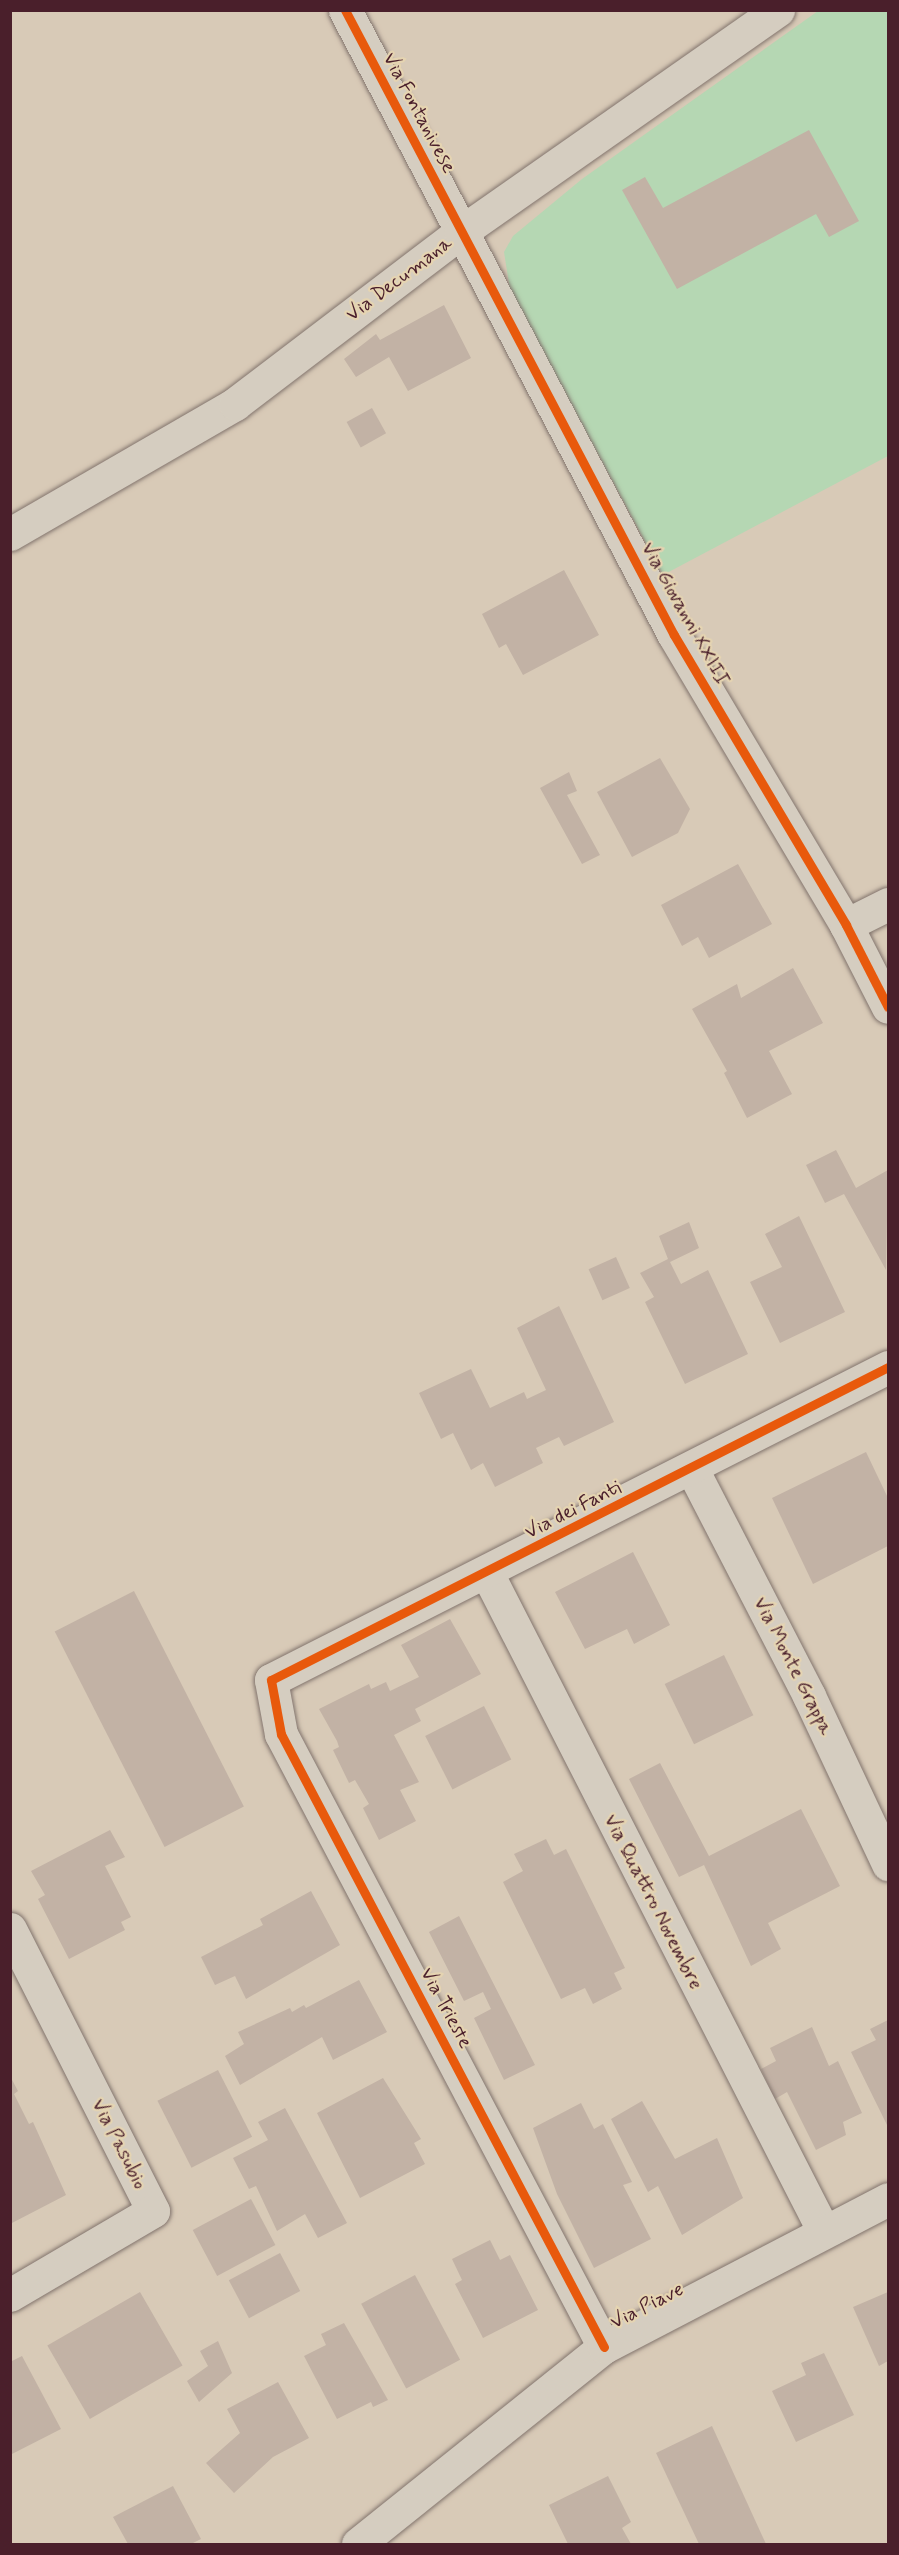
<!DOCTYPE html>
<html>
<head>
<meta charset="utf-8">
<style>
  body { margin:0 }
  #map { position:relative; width:899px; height:2555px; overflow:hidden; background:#d8cab7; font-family:Mynerve,sans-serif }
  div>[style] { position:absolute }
  .green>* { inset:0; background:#b5d7b3 }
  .building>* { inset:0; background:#c2b2a5; transform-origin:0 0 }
  .roads { filter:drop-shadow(0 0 2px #82746d) drop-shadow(0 0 2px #82746d) }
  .minor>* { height:33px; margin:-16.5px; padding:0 16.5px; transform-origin:16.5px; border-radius:16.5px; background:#d5cdc0 }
  .cycleway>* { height:9px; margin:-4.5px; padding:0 4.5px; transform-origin:4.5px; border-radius:4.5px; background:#e8590c }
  span { translate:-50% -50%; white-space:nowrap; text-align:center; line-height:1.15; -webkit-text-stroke:4.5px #e5d4b1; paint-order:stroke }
  .street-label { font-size:20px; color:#4a1f2b }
  .frame { position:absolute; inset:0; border:12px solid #4a1f2b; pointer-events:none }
</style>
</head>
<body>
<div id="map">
  <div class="green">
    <div style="clip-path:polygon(818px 11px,888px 11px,888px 456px,663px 575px,510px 290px,504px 252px,513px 236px,582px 179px)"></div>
  </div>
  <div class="building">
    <div style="clip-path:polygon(809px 130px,859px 221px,829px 237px,816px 214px,677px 289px,622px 190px,645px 177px,663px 208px)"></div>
    <div style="clip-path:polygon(444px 305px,471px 358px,408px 391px,389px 357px,356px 377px,344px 359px,376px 334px,380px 340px)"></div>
    <div style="left:372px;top:408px;width:29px;height:29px;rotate:61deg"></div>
    <div style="clip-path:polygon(564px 570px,599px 635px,523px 675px,506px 644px,499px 648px,482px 614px)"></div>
    <div style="clip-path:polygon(660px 758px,690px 809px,678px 833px,632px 857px,597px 792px)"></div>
    <div style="clip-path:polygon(569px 772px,577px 791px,567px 795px,600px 855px,582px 864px,540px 788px)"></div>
    <div style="clip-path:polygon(738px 864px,772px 924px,709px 958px,698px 937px,682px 946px,661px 905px)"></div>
    <div style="clip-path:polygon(793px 968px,823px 1023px,769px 1051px,792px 1094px,747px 1118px,724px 1073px,727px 1071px,692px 1009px,737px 984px,741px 998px)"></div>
    <div style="clip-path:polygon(836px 1150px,856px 1188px,888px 1170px,886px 1270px,844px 1194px,825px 1203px,806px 1165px)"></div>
    <div style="clip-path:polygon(799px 1216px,845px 1312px,780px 1343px,750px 1282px,782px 1267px,765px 1234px)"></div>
    <div style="clip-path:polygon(689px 1222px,699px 1248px,670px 1262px,681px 1284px,708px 1270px,748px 1354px,685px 1384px,645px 1302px,654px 1297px,640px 1273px,668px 1259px,659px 1236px)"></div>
    <div style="left:616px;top:1257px;width:34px;height:30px;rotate:66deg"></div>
    <div style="clip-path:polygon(559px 1306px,614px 1422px,564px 1446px,559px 1437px,536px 1448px,543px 1463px,495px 1487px,483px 1463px,471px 1470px,453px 1433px,441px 1439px,419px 1393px,471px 1369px,490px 1408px,524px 1392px,527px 1399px,546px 1390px,517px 1328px)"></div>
    <div style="clip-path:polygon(866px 1452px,888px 1498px,888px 1546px,813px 1584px,772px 1498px)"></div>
    <div style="clip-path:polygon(633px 1552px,670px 1625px,634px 1644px,627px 1629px,585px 1649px,555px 1592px)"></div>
    <div style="left:134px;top:1591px;width:242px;height:89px;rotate:63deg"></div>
    <div style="clip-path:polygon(450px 1619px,481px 1674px,415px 1709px,421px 1721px,394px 1735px,419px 1782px,400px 1790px,416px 1821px,379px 1840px,363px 1808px,369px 1804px,355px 1780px,349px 1783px,333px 1750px,339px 1747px,337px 1741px,319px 1709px,369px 1684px,371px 1689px,386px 1682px,390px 1691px,419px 1677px,401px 1645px)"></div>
    <div style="left:724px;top:1655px;width:67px;height:66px;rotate:64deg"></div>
    <div style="left:484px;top:1706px;width:60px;height:66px;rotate:63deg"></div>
    <div style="clip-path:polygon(660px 1763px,709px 1856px,801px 1809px,840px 1886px,768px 1923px,781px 1949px,751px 1966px,704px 1865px,679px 1877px,629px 1779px)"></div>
    <div style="clip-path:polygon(110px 1830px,125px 1857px,105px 1866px,131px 1917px,121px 1922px,125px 1930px,69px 1959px,38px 1899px,45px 1895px,31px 1871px)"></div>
    <div style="clip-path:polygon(546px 1839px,554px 1855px,566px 1849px,625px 1968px,614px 1973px,622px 1989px,593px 2004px,585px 1988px,561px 1999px,503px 1882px,523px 1871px,514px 1854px)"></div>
    <div style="clip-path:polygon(311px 1891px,340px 1945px,246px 1999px,235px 1976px,215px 1985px,201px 1957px,263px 1925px,260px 1919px)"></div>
    <div style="clip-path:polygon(459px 1916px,535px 2065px,504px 2080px,474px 2018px,491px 2009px,483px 1992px,464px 2001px,429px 1932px)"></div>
    <div style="clip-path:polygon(359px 1980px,387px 2032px,333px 2060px,322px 2037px,240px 2085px,225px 2056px,244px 2044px,238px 2032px,290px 2008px,292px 2012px,304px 2005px,306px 2008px)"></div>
    <div style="clip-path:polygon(888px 2020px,888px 2127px,851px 2052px,876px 2040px,870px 2029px)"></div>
    <div style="clip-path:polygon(812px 2027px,829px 2066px,838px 2061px,862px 2113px,843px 2122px,846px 2135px,816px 2150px,787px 2092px,775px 2099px,761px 2069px,776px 2061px,770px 2048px)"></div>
    <div style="left:218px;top:2070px;width:75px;height:68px;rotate:63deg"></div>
    <div style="clip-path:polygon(10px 2076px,18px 2091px,14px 2094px,29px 2124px,33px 2122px,66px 2195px,10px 2224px)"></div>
    <div style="clip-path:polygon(383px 2078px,421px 2139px,414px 2143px,425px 2164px,360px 2198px,317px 2113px)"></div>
    <div style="clip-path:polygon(642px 2101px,675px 2159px,717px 2138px,743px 2198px,682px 2235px,658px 2186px,648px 2192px,611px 2119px)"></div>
    <div style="clip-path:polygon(581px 2103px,594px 2129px,603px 2124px,632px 2182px,623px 2185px,651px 2239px,594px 2268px,557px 2194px,533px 2128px)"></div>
    <div style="clip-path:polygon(285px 2108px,347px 2223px,318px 2238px,305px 2214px,277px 2231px,256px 2186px,249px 2189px,233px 2158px,268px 2140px,258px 2122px)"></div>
    <div style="left:251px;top:2199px;width:52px;height:66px;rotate:62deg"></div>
    <div style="clip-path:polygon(490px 2240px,500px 2260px,510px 2255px,538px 2310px,483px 2338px,455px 2284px,462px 2280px,452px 2259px)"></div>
    <div style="left:280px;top:2253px;width:43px;height:58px;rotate:62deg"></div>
    <div style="left:415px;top:2275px;width:96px;height:61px;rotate:62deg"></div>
    <div style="left:140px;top:2292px;width:85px;height:107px;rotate:60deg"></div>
    <div style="clip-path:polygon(888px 2292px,888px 2361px,879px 2366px,853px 2307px)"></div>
    <div style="clip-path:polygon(344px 2323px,388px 2400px,373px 2407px,371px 2402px,337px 2419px,304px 2356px,326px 2345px,321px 2334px)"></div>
    <div style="clip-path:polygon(218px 2341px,232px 2373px,199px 2402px,187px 2381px,208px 2366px,200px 2351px)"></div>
    <div style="clip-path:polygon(824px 2353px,854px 2415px,796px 2442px,772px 2391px,806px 2375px,801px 2363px)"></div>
    <div style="clip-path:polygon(22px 2356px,61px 2429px,10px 2455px,10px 2362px)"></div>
    <div style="clip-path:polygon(278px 2382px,309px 2438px,273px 2457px,234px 2493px,206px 2463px,240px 2433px,227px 2409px)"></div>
    <div style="clip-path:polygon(712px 2426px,766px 2544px,699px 2544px,656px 2453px)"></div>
    <div style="clip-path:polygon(608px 2476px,631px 2522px,622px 2528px,631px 2544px,568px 2544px,549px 2505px)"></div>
    <div style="clip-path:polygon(173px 2486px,201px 2539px,191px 2544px,128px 2544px,113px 2517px)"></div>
  </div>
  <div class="roads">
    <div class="minor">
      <div style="left:345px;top:10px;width:706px;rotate:62.24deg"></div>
      <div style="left:674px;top:635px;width:337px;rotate:59.3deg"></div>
      <div style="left:846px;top:925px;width:92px;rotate:62.9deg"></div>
      <div style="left:10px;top:534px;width:260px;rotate:-30deg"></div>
      <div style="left:235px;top:404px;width:284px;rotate:-37.3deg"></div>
      <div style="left:461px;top:232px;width:387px;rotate:-35deg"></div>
      <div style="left:846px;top:925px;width:47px;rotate:-26.6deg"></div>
      <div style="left:692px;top:1469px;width:255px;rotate:62.7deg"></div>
      <div style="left:809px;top:1696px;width:186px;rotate:64.8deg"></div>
      <div style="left:487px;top:1573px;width:738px;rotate:62.91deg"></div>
      <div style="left:10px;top:1929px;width:316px;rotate:63.1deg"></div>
      <div style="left:153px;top:2211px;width:166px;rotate:149.6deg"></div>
      <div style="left:604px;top:2347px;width:693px;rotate:-117.79deg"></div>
      <div style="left:281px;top:1734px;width:55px;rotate:-100.5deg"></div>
      <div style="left:271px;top:1680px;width:692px;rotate:-26.9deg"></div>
      <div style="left:358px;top:2544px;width:315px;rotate:-38.7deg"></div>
      <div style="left:604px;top:2347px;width:320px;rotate:-27.5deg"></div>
    </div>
  </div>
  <div class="cycleway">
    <div style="left:345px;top:10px;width:706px;rotate:62.24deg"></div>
    <div style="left:674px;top:635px;width:337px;rotate:59.3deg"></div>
    <div style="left:846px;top:925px;width:92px;rotate:62.9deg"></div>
    <div style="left:604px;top:2347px;width:693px;rotate:-117.79deg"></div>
    <div style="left:281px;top:1734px;width:55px;rotate:-100.5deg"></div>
    <div style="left:271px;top:1680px;width:692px;rotate:-26.9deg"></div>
  </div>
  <div class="street-label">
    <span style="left:419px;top:113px;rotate:62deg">Via Fontanivese</span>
    <span style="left:399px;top:279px;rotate:-37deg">Via Decumana</span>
    <span style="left:685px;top:614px;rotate:61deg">Via Giovanni XXIII</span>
    <span style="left:573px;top:1510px;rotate:-27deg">Via dei Fanti</span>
    <span style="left:793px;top:1666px;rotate:63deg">Via Monte Grappa</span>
    <span style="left:653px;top:1902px;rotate:63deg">Via Quattro Novembre</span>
    <span style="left:446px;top:2008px;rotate:62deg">Via Trieste</span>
    <span style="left:119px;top:2144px;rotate:63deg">Via Pasubio</span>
    <span style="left:647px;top:2306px;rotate:-27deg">Via Piave</span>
  </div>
  <div class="frame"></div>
</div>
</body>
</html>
